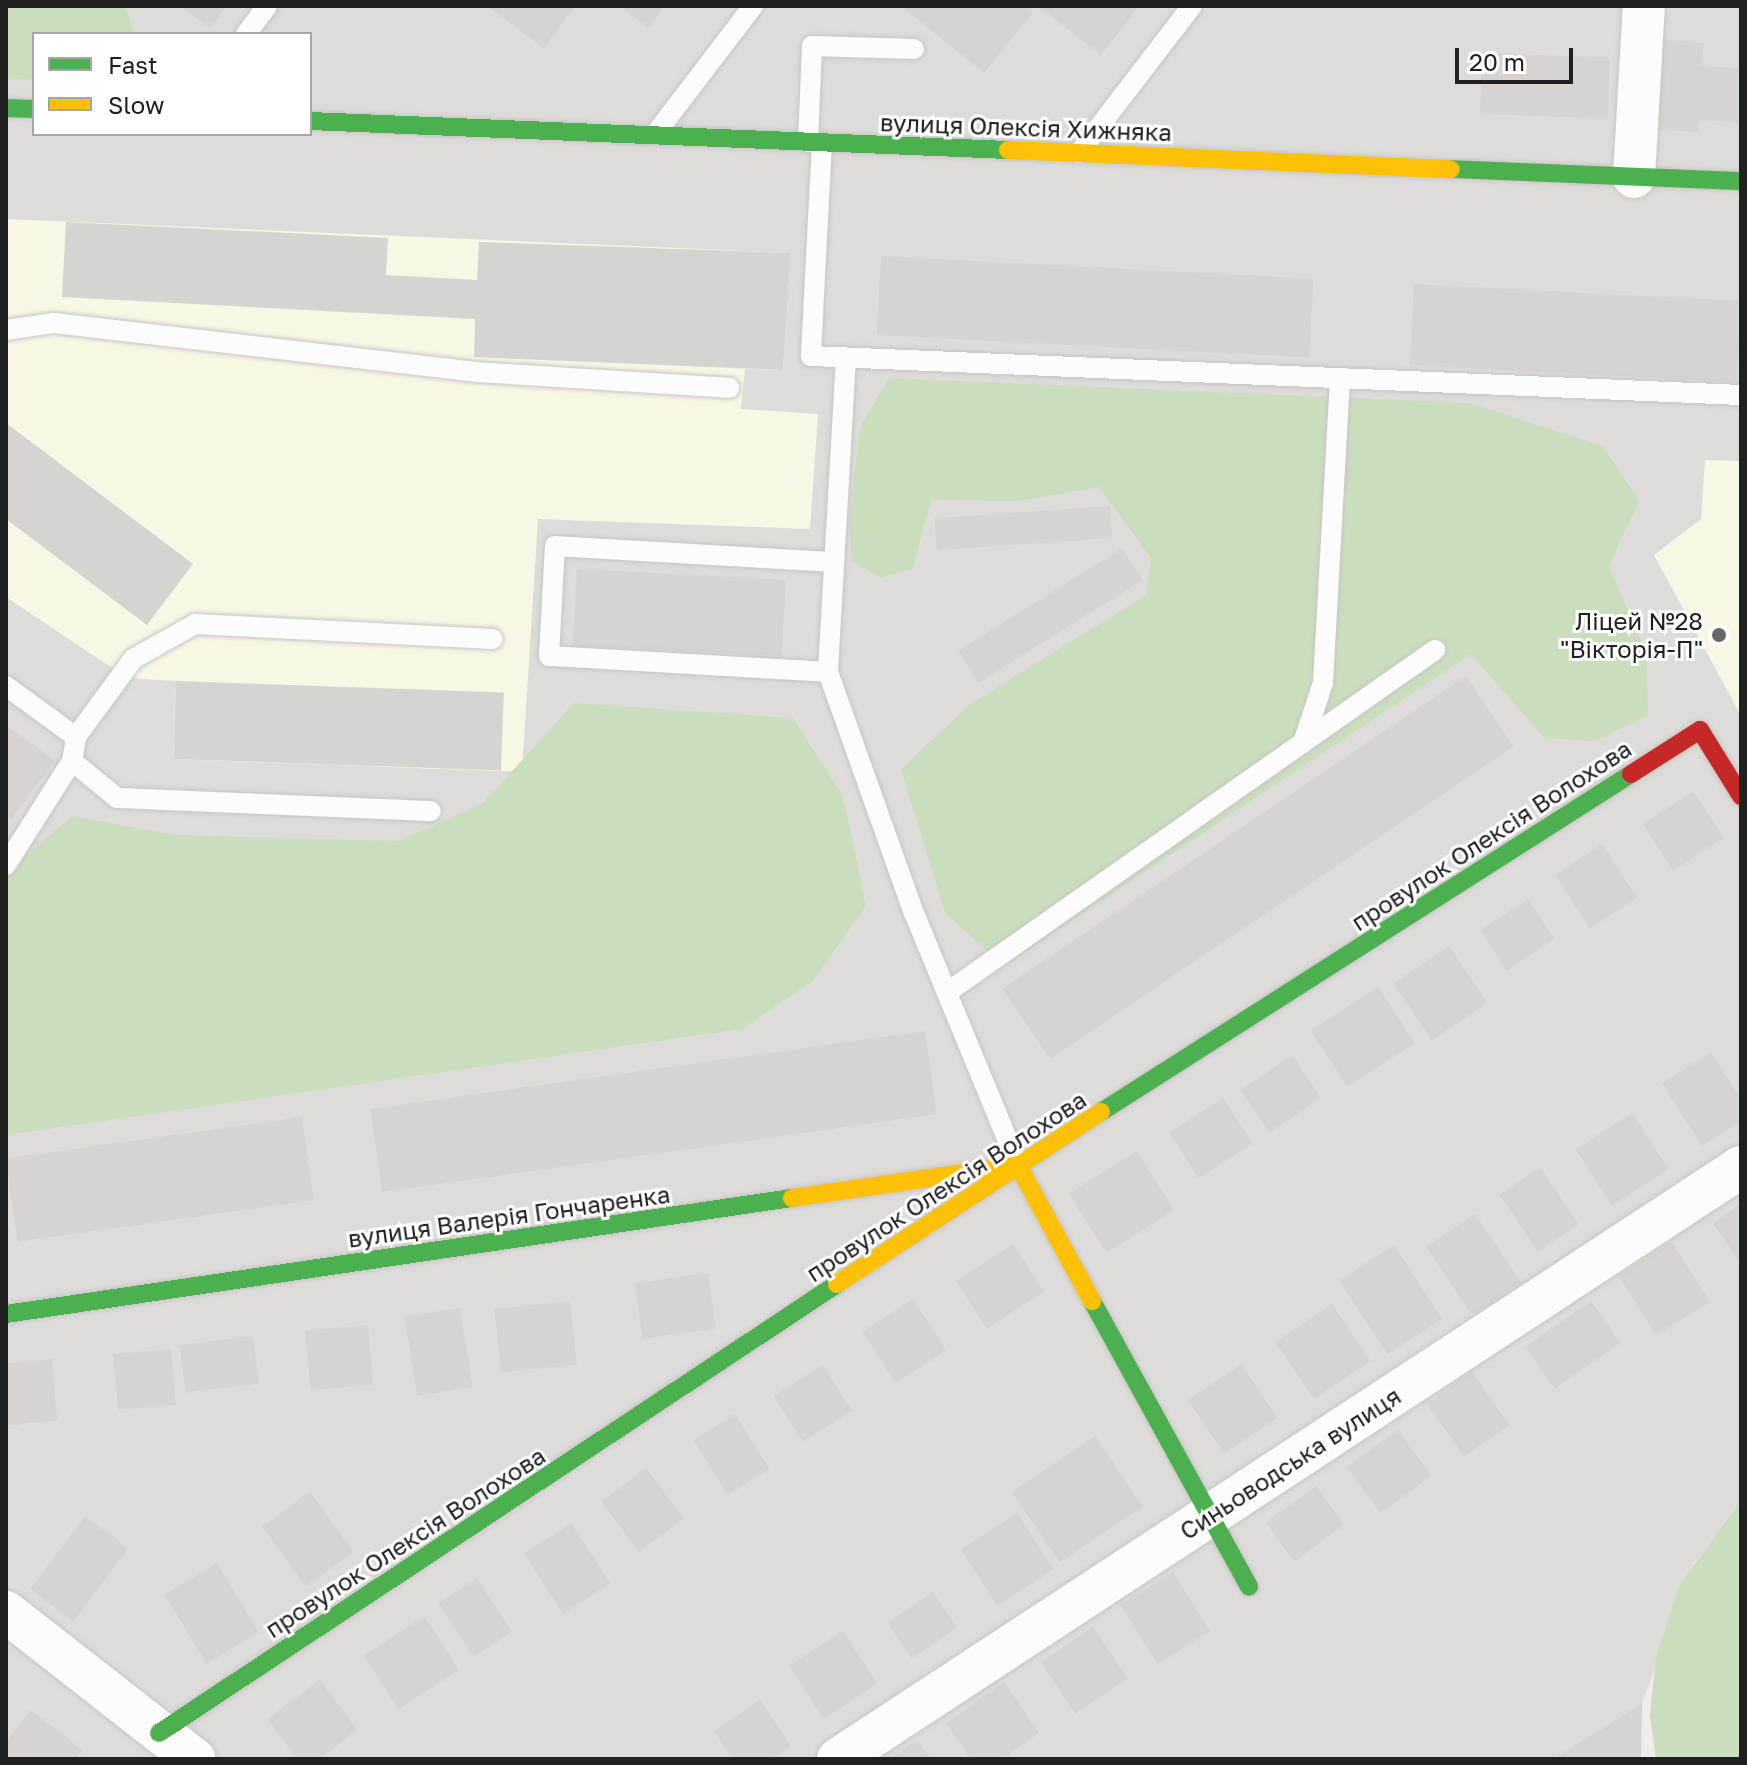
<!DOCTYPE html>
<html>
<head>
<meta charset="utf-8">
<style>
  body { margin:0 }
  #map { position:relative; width:1747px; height:1765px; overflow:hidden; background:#efece9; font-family:"Golos Text",sans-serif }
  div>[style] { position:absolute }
  .residential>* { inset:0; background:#dedcda }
  .education>* { inset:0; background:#f8f6e5 }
  .forest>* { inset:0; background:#cadebe }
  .building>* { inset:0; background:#d6d3d0; transform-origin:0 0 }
  .roads { filter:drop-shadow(0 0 2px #c7c6c5) drop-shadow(0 0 2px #c7c6c5) }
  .lane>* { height:20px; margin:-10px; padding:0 10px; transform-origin:10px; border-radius:10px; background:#fdfcfc }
  .street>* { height:42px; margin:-21px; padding:0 21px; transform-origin:21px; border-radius:21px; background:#fdfcfc }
  .fast>* { height:18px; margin:-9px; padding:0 9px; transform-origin:9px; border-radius:9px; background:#4caf50 }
  .slow>* { height:18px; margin:-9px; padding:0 9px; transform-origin:9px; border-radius:9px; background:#ffc107 }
  .jam>* { height:18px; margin:-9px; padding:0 9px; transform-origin:9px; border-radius:9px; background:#c62828 }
  .dots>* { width:22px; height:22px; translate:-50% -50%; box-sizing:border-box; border:4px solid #fff; border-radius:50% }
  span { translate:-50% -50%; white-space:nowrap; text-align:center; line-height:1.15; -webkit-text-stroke:6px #fff; paint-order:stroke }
  .street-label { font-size:24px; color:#202020 }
  .poi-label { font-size:24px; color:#202020 }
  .right { translate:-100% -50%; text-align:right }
  .frame { position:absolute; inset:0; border:8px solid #202020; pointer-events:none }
  .legend { position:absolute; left:32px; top:32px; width:280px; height:104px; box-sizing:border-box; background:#fff; border:2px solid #a6a6a6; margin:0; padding:10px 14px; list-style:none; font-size:24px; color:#202020 }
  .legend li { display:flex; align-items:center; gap:16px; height:40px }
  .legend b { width:40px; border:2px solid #a6a6a6 }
  .scale { position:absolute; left:1455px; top:48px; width:118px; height:36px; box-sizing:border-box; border:4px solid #202020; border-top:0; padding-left:10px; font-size:24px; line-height:28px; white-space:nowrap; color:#202020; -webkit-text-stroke:6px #fff; paint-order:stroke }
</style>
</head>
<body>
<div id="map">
  <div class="residential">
    <div style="clip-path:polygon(evenodd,6px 6px,1741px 6px,1741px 1513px,1694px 1563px,1642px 1703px,1553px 1759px,6px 1759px,6px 6px,34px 34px,310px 34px,310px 134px,34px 134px,34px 34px)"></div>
  </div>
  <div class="education">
    <div style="clip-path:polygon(6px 219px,791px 253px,783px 370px,745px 369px,741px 409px,818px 414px,810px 529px,538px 519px,522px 772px,173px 759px,176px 681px,127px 678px,6px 597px)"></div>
    <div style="clip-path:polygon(1705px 460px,1741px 461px,1741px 716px,1654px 555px,1701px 519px)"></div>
  </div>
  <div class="forest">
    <div style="clip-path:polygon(6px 6px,125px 6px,134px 34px,34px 34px,34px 80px,6px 78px)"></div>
    <div style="clip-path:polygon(889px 378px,1470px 403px,1603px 446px,1639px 501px,1609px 566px,1647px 654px,1648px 715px,1595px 741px,1544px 738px,1471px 654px,1004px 966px,945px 913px,901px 769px,970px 704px,1146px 595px,1151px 558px,1099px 487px,1018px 501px,931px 500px,913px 568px,881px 578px,852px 561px,849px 517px,860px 427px)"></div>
    <div style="clip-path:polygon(574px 703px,793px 718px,843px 796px,866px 906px,812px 982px,742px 1029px,6px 1135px,6px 873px,72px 816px,175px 835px,399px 841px,483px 803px)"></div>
    <div style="clip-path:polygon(1741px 1501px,1741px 1759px,1656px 1759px,1650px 1716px,1656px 1657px,1680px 1584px)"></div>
  </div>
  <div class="building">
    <div style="clip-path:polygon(180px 6px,227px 6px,210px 28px)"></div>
    <div style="clip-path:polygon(487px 6px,575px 6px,544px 48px)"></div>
    <div style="clip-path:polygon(619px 6px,665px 6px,649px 28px)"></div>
    <div style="clip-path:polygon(901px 6px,1025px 6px,1033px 12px,984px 73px)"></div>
    <div style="clip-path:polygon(1038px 6px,1139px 6px,1101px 55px)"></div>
    <div style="clip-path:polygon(1654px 39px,1704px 43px,1702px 66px,1741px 68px,1741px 123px,1699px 120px,1698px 132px,1649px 129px)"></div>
    <div style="left:1482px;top:53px;width:128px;height:61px;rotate:2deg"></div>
    <div style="clip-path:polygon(66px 222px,388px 238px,386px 275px,477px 280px,479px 242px,791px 253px,783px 370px,474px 357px,475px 319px,62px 297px)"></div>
    <div style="left:881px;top:256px;width:433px;height:79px;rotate:3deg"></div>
    <div style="left:1414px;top:284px;width:327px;height:81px;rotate:3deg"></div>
    <div style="clip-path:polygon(6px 423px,193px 564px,147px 625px,6px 519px)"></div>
    <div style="left:1110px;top:506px;width:32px;height:176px;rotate:86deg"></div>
    <div style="left:1122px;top:548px;width:38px;height:193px;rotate:58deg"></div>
    <div style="left:577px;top:569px;width:209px;height:76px;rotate:3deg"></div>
    <div style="left:1466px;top:676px;width:85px;height:559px;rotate:56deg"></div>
    <div style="left:176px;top:681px;width:328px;height:78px;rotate:2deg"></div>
    <div style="clip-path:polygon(6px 725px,55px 761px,11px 820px,6px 817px)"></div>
    <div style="left:1693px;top:791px;width:56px;height:60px;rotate:57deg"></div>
    <div style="left:1602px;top:844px;width:64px;height:56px;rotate:57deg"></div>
    <div style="left:1528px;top:899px;width:48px;height:57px;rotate:57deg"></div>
    <div style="left:1449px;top:946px;width:69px;height:67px;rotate:56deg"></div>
    <div style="left:1378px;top:987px;width:67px;height:80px;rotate:57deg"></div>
    <div style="left:925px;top:1031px;width:84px;height:560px;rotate:82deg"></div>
    <div style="clip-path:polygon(1711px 1052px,1741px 1099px,1741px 1121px,1702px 1146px,1662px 1083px)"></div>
    <div style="left:1292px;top:1055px;width:52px;height:62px;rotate:56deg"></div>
    <div style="left:1223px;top:1098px;width:54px;height:64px;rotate:57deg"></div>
    <div style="left:1632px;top:1113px;width:67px;height:67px;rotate:57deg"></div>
    <div style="left:302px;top:1117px;width:84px;height:299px;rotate:82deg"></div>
    <div style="left:1137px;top:1151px;width:70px;height:80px;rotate:58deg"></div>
    <div style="left:1540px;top:1167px;width:69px;height:49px;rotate:56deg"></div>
    <div style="clip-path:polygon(1741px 1203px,1741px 1263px,1713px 1224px)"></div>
    <div style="left:1475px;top:1214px;width:82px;height:59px;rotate:56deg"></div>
    <div style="left:1672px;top:1242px;width:71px;height:63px;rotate:58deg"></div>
    <div style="left:1013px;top:1244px;width:57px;height:68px;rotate:57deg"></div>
    <div style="left:1394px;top:1245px;width:88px;height:65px;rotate:57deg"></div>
    <div style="left:708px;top:1273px;width:56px;height:74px;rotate:82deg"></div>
    <div style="left:913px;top:1299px;width:61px;height:60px;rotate:57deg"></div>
    <div style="left:570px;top:1301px;width:64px;height:76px;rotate:84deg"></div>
    <div style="left:1591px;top:1301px;width:51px;height:80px;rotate:55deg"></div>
    <div style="left:1332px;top:1304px;width:69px;height:68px;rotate:56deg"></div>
    <div style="left:460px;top:1308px;width:80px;height:56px;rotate:81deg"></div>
    <div style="left:368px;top:1325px;width:60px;height:63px;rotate:85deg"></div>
    <div style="left:253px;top:1336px;width:48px;height:74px;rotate:83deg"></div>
    <div style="left:171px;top:1349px;width:56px;height:58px;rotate:85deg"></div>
    <div style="clip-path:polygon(52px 1359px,57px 1420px,6px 1426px,6px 1364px)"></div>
    <div style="left:1241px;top:1364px;width:65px;height:64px;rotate:56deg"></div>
    <div style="left:823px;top:1365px;width:54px;height:58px;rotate:58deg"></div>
    <div style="left:1472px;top:1372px;width:65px;height:55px;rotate:55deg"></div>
    <div style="left:735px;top:1414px;width:65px;height:49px;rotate:58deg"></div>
    <div style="left:1398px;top:1430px;width:57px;height:63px;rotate:54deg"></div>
    <div style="left:1095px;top:1436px;width:85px;height:100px;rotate:56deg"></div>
    <div style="left:646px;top:1468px;width:63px;height:56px;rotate:53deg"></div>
    <div style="left:1316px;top:1486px;width:48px;height:62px;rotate:54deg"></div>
    <div style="left:310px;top:1492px;width:74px;height:59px;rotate:54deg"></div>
    <div style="left:1017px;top:1513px;width:67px;height:67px;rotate:57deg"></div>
    <div style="left:85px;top:1516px;width:54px;height:91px;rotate:37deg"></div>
    <div style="left:571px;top:1523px;width:72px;height:56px;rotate:57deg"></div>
    <div style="left:217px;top:1563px;width:81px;height:61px;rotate:59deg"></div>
    <div style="left:1173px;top:1572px;width:70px;height:62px;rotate:58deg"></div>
    <div style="left:477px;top:1578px;width:64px;height:46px;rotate:57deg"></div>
    <div style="left:933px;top:1592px;width:43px;height:55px;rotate:56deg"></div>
    <div style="left:424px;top:1616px;width:64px;height:72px;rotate:57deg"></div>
    <div style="left:1093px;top:1627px;width:62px;height:63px;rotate:56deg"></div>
    <div style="left:843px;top:1631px;width:63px;height:64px;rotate:57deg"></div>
    <div style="clip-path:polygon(320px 1680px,357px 1730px,319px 1759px,297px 1759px,268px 1719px)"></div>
    <div style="clip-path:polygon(1004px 1682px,1039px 1733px,1001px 1759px,971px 1759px,946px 1723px)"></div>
    <div style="clip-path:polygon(760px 1700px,791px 1746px,771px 1759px,733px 1759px,714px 1731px)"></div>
    <div style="clip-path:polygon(1642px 1703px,1641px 1759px,1553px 1759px)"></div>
    <div style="clip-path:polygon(31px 1710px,82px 1750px,75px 1759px,6px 1759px,6px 1741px)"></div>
    <div style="clip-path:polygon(917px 1740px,930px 1759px,890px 1759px)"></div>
  </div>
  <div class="roads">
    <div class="lane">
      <div style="left:246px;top:34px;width:35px;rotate:-53deg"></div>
      <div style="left:656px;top:133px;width:160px;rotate:-52.6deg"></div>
      <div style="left:808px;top:142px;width:96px;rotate:-87.6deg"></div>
      <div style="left:812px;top:46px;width:102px;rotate:1.7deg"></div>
      <div style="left:822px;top:143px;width:213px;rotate:93deg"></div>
      <div style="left:811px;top:356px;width:931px;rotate:2.4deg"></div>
      <div style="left:1079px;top:153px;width:185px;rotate:-52.5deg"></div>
      <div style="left:6px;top:330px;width:49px;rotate:-8.3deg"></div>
      <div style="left:54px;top:323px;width:425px;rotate:6.6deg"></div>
      <div style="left:476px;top:372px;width:254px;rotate:3.6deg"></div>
      <div style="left:846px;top:358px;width:315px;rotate:93.3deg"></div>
      <div style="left:828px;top:672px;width:256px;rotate:70.4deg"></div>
      <div style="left:914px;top:913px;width:273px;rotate:67.6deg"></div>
      <div style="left:828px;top:672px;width:279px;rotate:-176.7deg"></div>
      <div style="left:549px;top:656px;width:110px;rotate:-86.9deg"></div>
      <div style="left:555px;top:546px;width:279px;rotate:3.3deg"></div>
      <div style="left:6px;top:686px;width:87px;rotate:36.1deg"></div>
      <div style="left:76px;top:737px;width:97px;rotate:-53.8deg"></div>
      <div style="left:133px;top:659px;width:71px;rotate:-29.4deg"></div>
      <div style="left:195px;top:624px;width:298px;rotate:2.9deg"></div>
      <div style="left:76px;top:737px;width:24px;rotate:99deg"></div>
      <div style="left:72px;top:761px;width:58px;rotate:39.4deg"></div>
      <div style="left:117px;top:798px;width:314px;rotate:2.4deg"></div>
      <div style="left:1303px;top:743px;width:63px;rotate:-71.6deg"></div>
      <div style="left:1323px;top:683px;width:304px;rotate:-86.8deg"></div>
      <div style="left:6px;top:865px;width:123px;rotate:-57.6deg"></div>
      <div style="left:949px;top:991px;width:594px;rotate:-35.06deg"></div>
    </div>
    <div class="street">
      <div style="left:1634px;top:177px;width:171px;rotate:-86.7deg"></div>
      <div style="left:6px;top:1612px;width:239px;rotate:38deg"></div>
      <div style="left:838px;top:1759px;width:1080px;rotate:-33.25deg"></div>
    </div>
    <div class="fast">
      <div style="left:6px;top:108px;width:28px;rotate:2deg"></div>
      <div style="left:310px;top:121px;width:699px;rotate:2.38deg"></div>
      <div style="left:1451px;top:169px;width:290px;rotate:2.4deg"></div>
      <div style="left:1101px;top:1112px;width:629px;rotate:-32.53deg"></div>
      <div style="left:1092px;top:1301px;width:326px;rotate:61.2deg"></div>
      <div style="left:6px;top:1314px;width:795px;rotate:-8.4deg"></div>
      <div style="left:159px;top:1733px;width:813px;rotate:-33.51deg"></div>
    </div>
    <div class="slow">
      <div style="left:1008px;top:150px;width:443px;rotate:2.5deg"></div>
      <div style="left:792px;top:1198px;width:228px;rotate:-8.3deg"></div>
      <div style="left:1018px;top:1165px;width:155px;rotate:61.4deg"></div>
      <div style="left:837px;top:1284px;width:315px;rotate:-33.1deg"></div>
    </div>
    <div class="jam">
      <div style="left:1631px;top:774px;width:82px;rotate:-32.5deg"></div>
      <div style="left:1700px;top:730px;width:78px;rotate:58.2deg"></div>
    </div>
  </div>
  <div class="dots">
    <div style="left:1719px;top:635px;background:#686766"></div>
  </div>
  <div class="street-label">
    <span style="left:1026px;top:127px;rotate:2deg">вулиця Олексія Хижняка</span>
    <span style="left:1491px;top:835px;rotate:-33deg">провулок Олексія Волохова</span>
    <span style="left:946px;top:1186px;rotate:-33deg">провулок Олексія Волохова</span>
    <span style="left:509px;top:1216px;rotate:-8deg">вулиця Валерія Гончаренка</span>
    <span style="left:1290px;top:1463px;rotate:-33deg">Синьоводська вулиця</span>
    <span style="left:405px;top:1542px;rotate:-33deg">провулок Олексія Волохова</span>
  </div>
  <div class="poi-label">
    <span class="right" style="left:1703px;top:635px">Ліцей №28<br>"Вікторія-П"</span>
  </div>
  <div class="frame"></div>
  <ul class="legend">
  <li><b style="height:10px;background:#4caf50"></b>Fast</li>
  <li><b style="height:10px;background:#ffc107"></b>Slow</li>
  </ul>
  <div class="scale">20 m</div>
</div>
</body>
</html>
